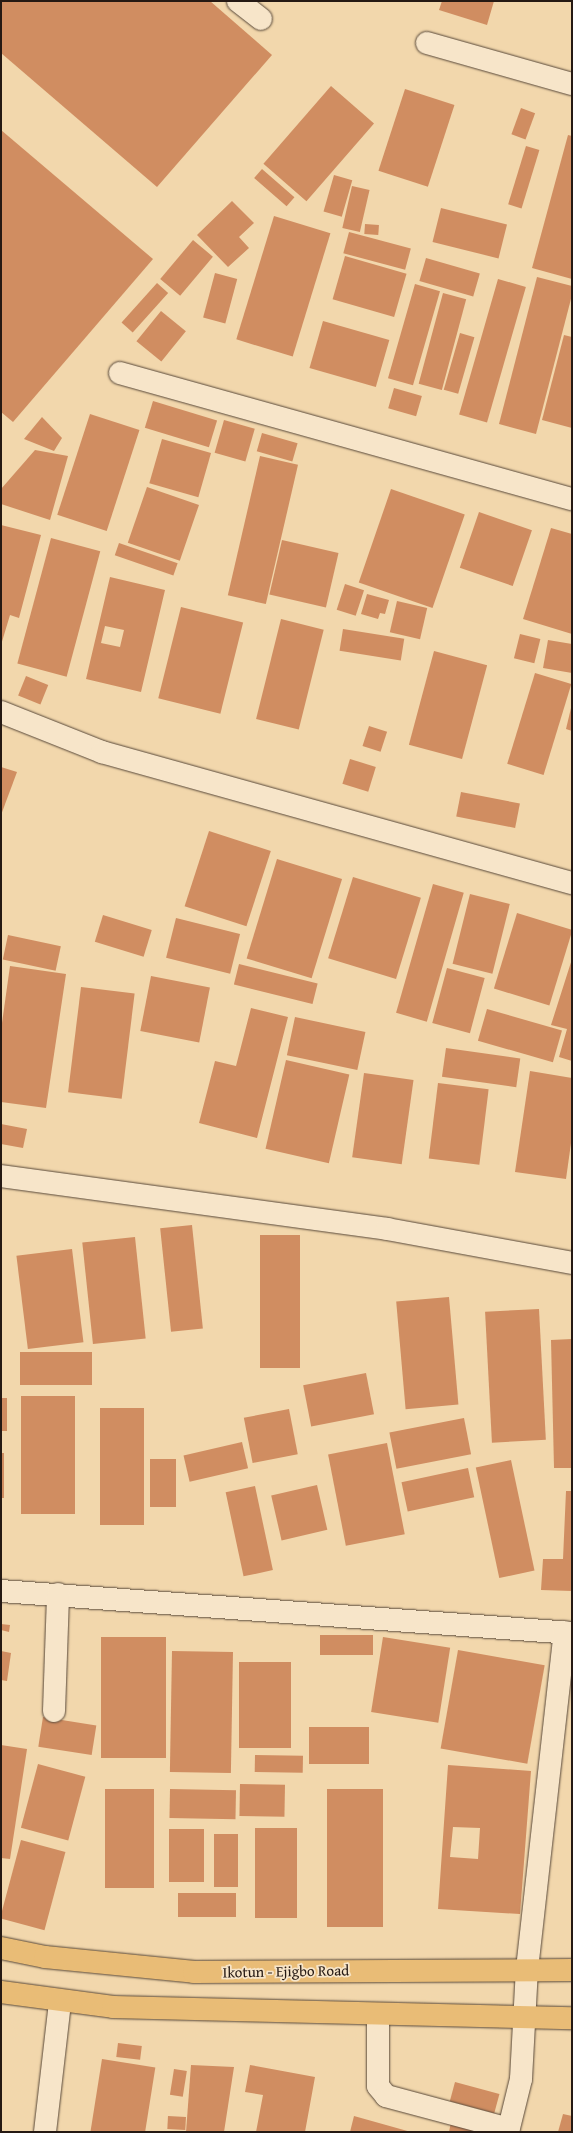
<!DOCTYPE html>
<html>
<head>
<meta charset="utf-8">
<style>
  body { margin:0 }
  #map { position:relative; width:573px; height:2133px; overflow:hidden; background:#f2d7ac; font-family:"Gentium Book Plus",serif }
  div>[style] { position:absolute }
  .building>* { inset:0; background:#d08d61; transform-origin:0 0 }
  .roads { filter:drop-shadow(0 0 1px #584839) drop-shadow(0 0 1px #584839) }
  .minor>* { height:22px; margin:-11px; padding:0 11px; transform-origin:11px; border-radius:11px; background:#f7e5c9 }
  .major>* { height:22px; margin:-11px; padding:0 11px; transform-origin:11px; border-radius:11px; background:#e9bc76 }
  span { translate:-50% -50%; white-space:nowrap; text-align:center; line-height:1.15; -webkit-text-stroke:3.5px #f7e5c9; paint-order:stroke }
  .street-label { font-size:15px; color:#251913 }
  .frame { position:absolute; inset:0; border:2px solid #251913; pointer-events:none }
</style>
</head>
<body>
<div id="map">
  <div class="building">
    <div style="clip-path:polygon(1px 1px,210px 1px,272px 55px,157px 187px,1px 53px)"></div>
    <div style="clip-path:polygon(442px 1px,494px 1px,487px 25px,439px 10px)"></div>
    <div style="left:331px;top:86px;width:57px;height:103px;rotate:41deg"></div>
    <div style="left:405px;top:89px;width:52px;height:86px;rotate:18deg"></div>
    <div style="left:521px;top:108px;width:15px;height:28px;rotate:20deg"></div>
    <div style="clip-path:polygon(1px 130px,153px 259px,13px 422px,1px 412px)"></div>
    <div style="clip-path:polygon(568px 135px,572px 136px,572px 279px,532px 268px)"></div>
    <div style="left:526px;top:146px;width:14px;height:61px;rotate:17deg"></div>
    <div style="left:262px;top:169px;width:43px;height:12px;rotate:41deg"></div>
    <div style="left:334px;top:175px;width:19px;height:38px;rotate:16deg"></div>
    <div style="left:352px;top:186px;width:18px;height:43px;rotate:13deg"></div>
    <div style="clip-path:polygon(232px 201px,254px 223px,239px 237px,249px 248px,228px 267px,197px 235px)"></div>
    <div style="left:441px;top:208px;width:68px;height:35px;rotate:14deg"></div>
    <div style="left:274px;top:216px;width:59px;height:129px;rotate:17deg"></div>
    <div style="left:365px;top:224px;width:14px;height:10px;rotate:4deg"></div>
    <div style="left:349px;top:232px;width:64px;height:22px;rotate:15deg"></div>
    <div style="left:193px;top:240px;width:26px;height:51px;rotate:40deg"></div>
    <div style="left:345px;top:256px;width:64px;height:45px;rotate:16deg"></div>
    <div style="left:426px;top:258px;width:56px;height:24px;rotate:16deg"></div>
    <div style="left:215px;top:273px;width:23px;height:46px;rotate:15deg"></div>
    <div style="clip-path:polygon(537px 277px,572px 286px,572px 295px,536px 434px,499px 424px)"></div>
    <div style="left:498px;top:279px;width:29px;height:141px;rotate:16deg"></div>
    <div style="left:157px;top:283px;width:15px;height:53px;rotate:42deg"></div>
    <div style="left:415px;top:284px;width:26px;height:98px;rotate:16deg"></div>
    <div style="left:443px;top:293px;width:24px;height:94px;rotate:15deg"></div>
    <div style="left:161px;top:311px;width:32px;height:39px;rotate:39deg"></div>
    <div style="left:323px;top:321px;width:69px;height:49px;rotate:16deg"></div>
    <div style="left:460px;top:333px;width:15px;height:59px;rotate:16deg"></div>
    <div style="clip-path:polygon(564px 335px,572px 337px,572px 428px,542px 420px)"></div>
    <div style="left:394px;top:388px;width:29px;height:21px;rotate:16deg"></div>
    <div style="left:153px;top:401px;width:67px;height:28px;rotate:17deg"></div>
    <div style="left:90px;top:414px;width:52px;height:106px;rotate:18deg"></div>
    <div style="clip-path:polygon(42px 417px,62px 438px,54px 451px,24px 439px)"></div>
    <div style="left:224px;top:420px;width:32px;height:34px;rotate:16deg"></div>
    <div style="left:262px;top:433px;width:37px;height:19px;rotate:16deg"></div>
    <div style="left:162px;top:439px;width:51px;height:46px;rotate:16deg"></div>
    <div style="clip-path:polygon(35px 450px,68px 456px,50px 520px,1px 504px,1px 489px)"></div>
    <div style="left:260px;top:456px;width:39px;height:143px;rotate:13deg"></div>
    <div style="left:147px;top:487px;width:55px;height:59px;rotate:19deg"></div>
    <div style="left:391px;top:489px;width:78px;height:99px;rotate:19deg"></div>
    <div style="left:479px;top:512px;width:56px;height:59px;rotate:19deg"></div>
    <div style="clip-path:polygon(1px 525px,41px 535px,19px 618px,10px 615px,1px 645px)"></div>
    <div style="clip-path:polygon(551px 528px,572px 534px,572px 634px,523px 619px)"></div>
    <div style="left:51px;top:538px;width:51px;height:130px;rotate:15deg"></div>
    <div style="left:282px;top:540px;width:58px;height:56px;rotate:13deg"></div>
    <div style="left:119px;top:543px;width:62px;height:13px;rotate:19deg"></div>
    <div style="clip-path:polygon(evenodd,110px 577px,165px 590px,141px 692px,86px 679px,110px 577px,105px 626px,124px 630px,120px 647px,101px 643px,105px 626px)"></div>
    <div style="left:345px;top:584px;width:20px;height:27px;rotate:18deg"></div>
    <div style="clip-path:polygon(367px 594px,389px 600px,385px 614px,380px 613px,378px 619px,361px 614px)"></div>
    <div style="left:397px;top:601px;width:31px;height:32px;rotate:13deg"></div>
    <div style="left:181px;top:607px;width:64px;height:94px;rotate:14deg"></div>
    <div style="left:281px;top:619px;width:44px;height:103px;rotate:14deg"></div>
    <div style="left:343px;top:629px;width:62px;height:22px;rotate:9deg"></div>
    <div style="left:520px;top:634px;width:21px;height:25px;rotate:14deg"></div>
    <div style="clip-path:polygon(548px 640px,572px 644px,572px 673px,543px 668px)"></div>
    <div style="left:434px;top:651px;width:55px;height:97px;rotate:15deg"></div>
    <div style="left:535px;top:673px;width:38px;height:95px;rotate:17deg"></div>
    <div style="left:26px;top:676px;width:24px;height:21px;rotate:22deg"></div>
    <div style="clip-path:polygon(571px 708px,572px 709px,572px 731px,566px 729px)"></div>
    <div style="left:369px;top:726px;width:19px;height:21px;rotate:18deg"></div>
    <div style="left:350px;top:759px;width:27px;height:26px;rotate:17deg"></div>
    <div style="clip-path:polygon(1px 767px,17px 772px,1px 815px)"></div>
    <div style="left:461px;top:792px;width:60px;height:25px;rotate:11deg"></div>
    <div style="left:209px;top:831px;width:65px;height:79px;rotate:18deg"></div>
    <div style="left:277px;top:859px;width:68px;height:104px;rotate:17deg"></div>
    <div style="left:353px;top:877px;width:71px;height:85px;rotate:17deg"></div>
    <div style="left:433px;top:884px;width:32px;height:134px;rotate:16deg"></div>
    <div style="left:470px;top:894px;width:41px;height:72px;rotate:14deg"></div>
    <div style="left:517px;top:913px;width:58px;height:79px;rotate:17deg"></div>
    <div style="left:103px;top:915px;width:51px;height:28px;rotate:17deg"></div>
    <div style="left:176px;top:918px;width:66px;height:41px;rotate:14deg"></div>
    <div style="left:8px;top:935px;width:54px;height:25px;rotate:12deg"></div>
    <div style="clip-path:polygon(572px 959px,572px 1061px,559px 1057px,567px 1029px,551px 1025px)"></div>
    <div style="left:239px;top:964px;width:81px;height:21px;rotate:14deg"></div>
    <div style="clip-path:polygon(10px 966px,66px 974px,46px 1108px,1px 1102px,1px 1030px)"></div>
    <div style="left:447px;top:968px;width:39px;height:57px;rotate:15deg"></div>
    <div style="left:151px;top:976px;width:60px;height:56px;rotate:11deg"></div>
    <div style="left:81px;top:987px;width:54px;height:106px;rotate:7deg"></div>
    <div style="clip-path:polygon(251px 1008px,288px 1017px,257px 1138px,199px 1123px,215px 1061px,236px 1066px)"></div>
    <div style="left:487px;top:1009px;width:78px;height:33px;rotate:16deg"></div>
    <div style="left:295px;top:1017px;width:72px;height:39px;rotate:12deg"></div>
    <div style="left:446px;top:1048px;width:75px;height:29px;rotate:8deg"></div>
    <div style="left:286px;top:1060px;width:65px;height:91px;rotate:13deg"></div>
    <div style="clip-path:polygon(530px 1071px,572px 1078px,572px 1136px,566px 1179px,515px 1172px)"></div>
    <div style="left:364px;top:1073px;width:50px;height:85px;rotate:8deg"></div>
    <div style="left:438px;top:1083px;width:51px;height:76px;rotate:7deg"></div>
    <div style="clip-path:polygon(1px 1124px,27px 1129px,23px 1148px,1px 1144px)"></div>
    <div style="left:192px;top:1225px;width:104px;height:32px;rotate:84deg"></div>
    <div style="left:260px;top:1235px;width:40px;height:133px"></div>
    <div style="left:135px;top:1237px;width:102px;height:53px;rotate:84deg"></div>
    <div style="left:72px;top:1249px;width:94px;height:56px;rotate:83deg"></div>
    <div style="left:449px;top:1297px;width:108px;height:53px;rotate:85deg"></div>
    <div style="left:539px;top:1309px;width:131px;height:54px;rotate:87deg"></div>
    <div style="clip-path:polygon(572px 1339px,572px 1468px,554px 1468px,551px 1340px)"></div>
    <div style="left:92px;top:1352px;width:33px;height:72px;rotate:90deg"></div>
    <div style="left:366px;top:1373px;width:42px;height:64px;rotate:79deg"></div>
    <div style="left:75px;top:1396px;width:118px;height:54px;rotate:90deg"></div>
    <div style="left:1px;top:1398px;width:6px;height:33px"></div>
    <div style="left:100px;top:1408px;width:44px;height:117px"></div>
    <div style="left:289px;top:1409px;width:46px;height:46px;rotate:79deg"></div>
    <div style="left:464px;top:1418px;width:37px;height:76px;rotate:79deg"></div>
    <div style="left:242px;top:1442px;width:27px;height:60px;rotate:77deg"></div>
    <div style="left:387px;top:1443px;width:93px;height:60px;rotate:79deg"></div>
    <div style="left:1px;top:1453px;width:3px;height:45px"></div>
    <div style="left:150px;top:1459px;width:26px;height:48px"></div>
    <div style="left:511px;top:1460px;width:113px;height:36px;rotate:78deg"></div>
    <div style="left:468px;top:1468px;width:30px;height:68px;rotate:78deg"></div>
    <div style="left:317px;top:1485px;width:46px;height:47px;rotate:77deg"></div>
    <div style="left:255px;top:1486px;width:86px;height:30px;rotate:78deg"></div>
    <div style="clip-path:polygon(566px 1491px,572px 1491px,572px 1591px,541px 1590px,543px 1559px,563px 1559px)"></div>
    <div style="clip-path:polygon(1px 1624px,10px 1625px,9px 1632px,1px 1630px)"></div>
    <div style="left:373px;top:1635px;width:20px;height:53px;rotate:90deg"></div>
    <div style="left:101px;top:1637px;width:65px;height:121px"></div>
    <div style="left:383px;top:1637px;width:68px;height:76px;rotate:9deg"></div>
    <div style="left:458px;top:1650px;width:88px;height:100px;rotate:10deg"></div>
    <div style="clip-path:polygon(1px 1651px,11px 1653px,7px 1681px,1px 1680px)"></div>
    <div style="left:172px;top:1651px;width:61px;height:121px;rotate:1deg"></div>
    <div style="left:239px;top:1662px;width:52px;height:86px"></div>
    <div style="left:43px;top:1717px;width:54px;height:30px;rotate:9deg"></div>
    <div style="left:309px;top:1727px;width:60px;height:37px"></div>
    <div style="clip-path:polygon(1px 1745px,27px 1749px,10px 1859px,1px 1858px)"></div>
    <div style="left:255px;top:1755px;width:48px;height:17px;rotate:1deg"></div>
    <div style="left:38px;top:1764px;width:49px;height:66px;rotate:15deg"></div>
    <div style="clip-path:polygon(evenodd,448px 1765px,531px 1771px,520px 1914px,438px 1909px,448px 1765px,453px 1827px,480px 1828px,478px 1859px,450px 1857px,453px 1827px)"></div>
    <div style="left:240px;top:1784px;width:45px;height:32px;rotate:1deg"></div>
    <div style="left:105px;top:1789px;width:49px;height:99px"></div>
    <div style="left:170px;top:1789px;width:66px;height:29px;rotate:1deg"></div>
    <div style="left:327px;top:1789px;width:56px;height:138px"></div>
    <div style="left:255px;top:1828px;width:42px;height:90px"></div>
    <div style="left:169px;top:1829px;width:35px;height:53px"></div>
    <div style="left:214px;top:1834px;width:24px;height:53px"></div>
    <div style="left:21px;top:1840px;width:46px;height:81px;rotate:15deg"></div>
    <div style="left:236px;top:1893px;width:24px;height:58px;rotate:90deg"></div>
    <div style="left:118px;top:2043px;width:24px;height:14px;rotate:7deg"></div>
    <div style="left:102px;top:2059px;width:54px;height:74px;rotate:9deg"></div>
    <div style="clip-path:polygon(191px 2065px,234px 2067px,224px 2132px,186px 2132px)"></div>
    <div style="clip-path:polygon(250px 2065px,315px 2077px,305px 2132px,256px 2132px,263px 2095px,245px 2092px)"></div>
    <div style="left:174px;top:2069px;width:13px;height:26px;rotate:9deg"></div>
    <div style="left:455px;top:2082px;width:46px;height:20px;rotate:15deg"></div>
    <div style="clip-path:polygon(563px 2114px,572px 2116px,572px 2132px,558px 2132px)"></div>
    <div style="left:168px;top:2116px;width:18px;height:13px;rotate:3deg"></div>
    <div style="clip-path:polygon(354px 2116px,411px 2132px,350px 2132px)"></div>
    <div style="clip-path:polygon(451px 2122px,483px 2132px,449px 2132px)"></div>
  </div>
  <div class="roads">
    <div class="minor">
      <div style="left:238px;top:1px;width:29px;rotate:38deg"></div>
      <div style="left:427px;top:43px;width:151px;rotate:15.8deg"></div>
      <div style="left:120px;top:373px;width:469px;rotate:15.6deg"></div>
      <div style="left:1px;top:712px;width:109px;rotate:21.6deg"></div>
      <div style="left:102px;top:752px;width:488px;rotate:15.6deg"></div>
      <div style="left:1px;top:1176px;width:390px;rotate:7.8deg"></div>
      <div style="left:387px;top:1229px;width:188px;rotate:10.4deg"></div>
      <div style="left:1px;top:1591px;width:573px;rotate:4.21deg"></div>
      <div style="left:54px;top:1711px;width:117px;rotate:-88deg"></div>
      <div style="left:378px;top:2014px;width:72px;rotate:90deg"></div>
      <div style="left:378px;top:2086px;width:13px;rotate:51deg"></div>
      <div style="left:386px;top:2096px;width:127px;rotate:15deg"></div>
      <div style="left:45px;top:2132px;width:130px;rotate:-83.4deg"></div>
      <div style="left:508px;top:2132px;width:55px;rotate:-76.2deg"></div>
      <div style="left:521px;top:2079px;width:110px;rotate:-86.9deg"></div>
      <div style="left:527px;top:1969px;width:339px;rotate:-83.6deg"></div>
    </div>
    <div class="major">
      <div style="left:1px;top:1948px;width:45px;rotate:11.6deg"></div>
      <div style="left:45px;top:1957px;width:150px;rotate:5.7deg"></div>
      <div style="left:194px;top:1972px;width:378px;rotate:-0.3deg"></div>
      <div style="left:1px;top:1992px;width:113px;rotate:7.6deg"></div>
      <div style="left:113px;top:2007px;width:459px;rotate:1.4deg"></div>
    </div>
  </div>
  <div class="street-label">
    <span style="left:286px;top:1971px;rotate:-1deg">Ikotun - Ejigbo Road</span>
  </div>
  <div class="frame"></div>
</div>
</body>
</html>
